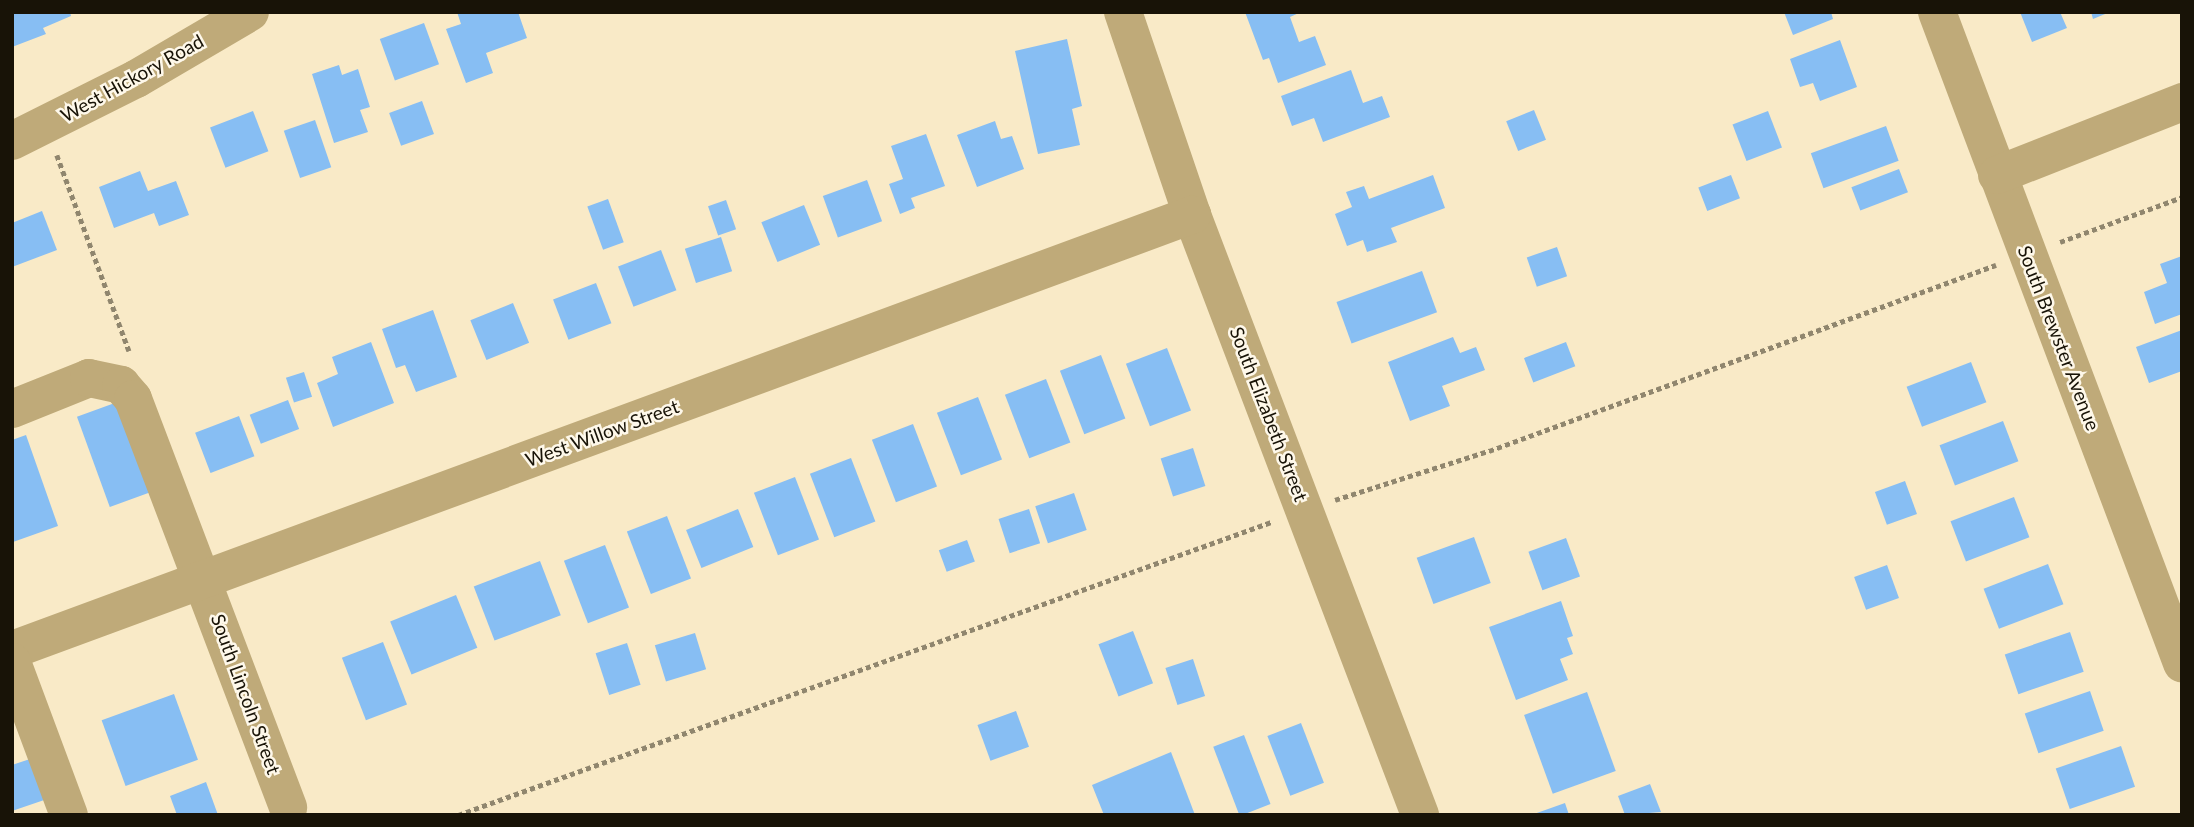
<!DOCTYPE html>
<html>
<head>
<meta charset="utf-8">
<style>
  body { margin:0 }
  #map { position:relative; width:2194px; height:827px; overflow:hidden; background:#f9eac7; font-family:Lato,sans-serif }
  div>[style] { position:absolute }
  .building>* { inset:0; background:#87bef3; transform-origin:0 0 }
  .path>* { height:4.5px; margin-top:-2.25px; transform-origin:0; background:repeating-linear-gradient(90deg,#90866e 0 5px,transparent 0 8.5px) }
  .minor>* { height:38px; margin:-19px; padding:0 19px; transform-origin:19px; border-radius:19px; background:#bfaa79 }
  span { translate:-50% -50%; white-space:nowrap; text-align:center; line-height:1.15; -webkit-text-stroke:5px #fef8ea; paint-order:stroke }
  .street-label { font-size:19px; color:#181307 }
  .frame { position:absolute; inset:0; border:14px solid #181307; pointer-events:none }
</style>
</head>
<body>
<div id="map">
  <div class="building">
    <div style="clip-path:polygon(12px 12px,70px 12px,71px 16px,43px 28px,46px 34px,12px 47px)"></div>
    <div style="clip-path:polygon(457px 12px,518px 12px,527px 38px,486px 53px,493px 73px,466px 83px,446px 29px,461px 24px)"></div>
    <div style="clip-path:polygon(1245px 12px,1301px 12px,1290px 17px,1299px 42px,1315px 36px,1326px 65px,1278px 83px,1269px 58px,1263px 60px)"></div>
    <div style="clip-path:polygon(1784px 12px,1831px 12px,1833px 19px,1793px 35px)"></div>
    <div style="clip-path:polygon(2020px 12px,2060px 12px,2067px 28px,2032px 42px)"></div>
    <div style="clip-path:polygon(2091px 12px,2110px 12px,2093px 19px)"></div>
    <div style="left:424px;top:23px;width:44px;height:47px;rotate:70deg"></div>
    <div style="clip-path:polygon(1067px 39px,1082px 106px,1072px 109px,1080px 145px,1038px 154px,1015px 51px)"></div>
    <div style="clip-path:polygon(1840px 40px,1857px 87px,1820px 101px,1813px 83px,1800px 87px,1790px 59px)"></div>
    <div style="clip-path:polygon(339px 65px,342px 75px,358px 69px,370px 107px,360px 110px,368px 132px,334px 143px,312px 74px)"></div>
    <div style="clip-path:polygon(1351px 70px,1363px 103px,1382px 96px,1390px 117px,1323px 142px,1314px 118px,1292px 126px,1281px 96px)"></div>
    <div style="left:422px;top:101px;width:35px;height:35px;rotate:70deg"></div>
    <div style="left:1534px;top:110px;width:32px;height:30px;rotate:68deg"></div>
    <div style="left:253px;top:111px;width:43px;height:46px;rotate:69deg"></div>
    <div style="left:1768px;top:111px;width:39px;height:38px;rotate:69deg"></div>
    <div style="left:315px;top:120px;width:50px;height:33px;rotate:71deg"></div>
    <div style="clip-path:polygon(995px 121px,1001px 139px,1012px 136px,1024px 169px,977px 187px,957px 135px)"></div>
    <div style="left:1886px;top:126px;width:37px;height:80px;rotate:70deg"></div>
    <div style="clip-path:polygon(926px 134px,945px 186px,911px 198px,915px 208px,900px 214px,889px 184px,903px 179px,891px 146px)"></div>
    <div style="left:1899px;top:169px;width:25px;height:51px;rotate:69deg"></div>
    <div style="clip-path:polygon(140px 171px,148px 191px,176px 181px,189px 215px,159px 226px,154px 213px,114px 228px,99px 187px)"></div>
    <div style="clip-path:polygon(1433px 175px,1445px 208px,1391px 228px,1397px 242px,1367px 252px,1363px 240px,1347px 246px,1335px 214px,1352px 207px,1346px 192px,1364px 186px,1369px 199px)"></div>
    <div style="left:1731px;top:175px;width:25px;height:35px;rotate:69deg"></div>
    <div style="left:867px;top:180px;width:44px;height:47px;rotate:70deg"></div>
    <div style="left:608px;top:199px;width:46px;height:22px;rotate:70deg"></div>
    <div style="left:726px;top:200px;width:31px;height:19px;rotate:71deg"></div>
    <div style="left:804px;top:205px;width:43px;height:46px;rotate:68deg"></div>
    <div style="clip-path:polygon(42px 211px,57px 250px,12px 267px,12px 223px)"></div>
    <div style="left:721px;top:237px;width:36px;height:38px;rotate:72deg"></div>
    <div style="left:1557px;top:247px;width:31px;height:32px;rotate:71deg"></div>
    <div style="left:661px;top:250px;width:43px;height:46px;rotate:69deg"></div>
    <div style="clip-path:polygon(2182px 256px,2182px 314px,2155px 324px,2144px 292px,2167px 283px,2160px 264px)"></div>
    <div style="left:1422px;top:271px;width:44px;height:91px;rotate:70deg"></div>
    <div style="left:596px;top:283px;width:43px;height:46px;rotate:69deg"></div>
    <div style="left:513px;top:303px;width:43px;height:46px;rotate:68deg"></div>
    <div style="clip-path:polygon(433px 310px,457px 377px,416px 392px,405px 365px,396px 368px,382px 329px)"></div>
    <div style="clip-path:polygon(2182px 330px,2182px 371px,2149px 383px,2136px 347px)"></div>
    <div style="clip-path:polygon(1453px 337px,1460px 353px,1476px 347px,1485px 370px,1442px 386px,1450px 406px,1410px 421px,1388px 362px)"></div>
    <div style="clip-path:polygon(371px 342px,394px 403px,333px 427px,317px 383px,338px 374px,332px 357px)"></div>
    <div style="left:1566px;top:342px;width:26px;height:45px;rotate:69deg"></div>
    <div style="left:1167px;top:348px;width:67px;height:44px;rotate:69deg"></div>
    <div style="left:1101px;top:355px;width:68px;height:44px;rotate:69deg"></div>
    <div style="left:1971px;top:362px;width:43px;height:69px;rotate:69deg"></div>
    <div style="left:304px;top:372px;width:26px;height:19px;rotate:72deg"></div>
    <div style="left:1046px;top:379px;width:68px;height:44px;rotate:69deg"></div>
    <div style="left:978px;top:397px;width:67px;height:44px;rotate:69deg"></div>
    <div style="left:123px;top:400px;width:96px;height:49px;rotate:70deg"></div>
    <div style="left:288px;top:400px;width:31px;height:41px;rotate:69deg"></div>
    <div style="left:239px;top:416px;width:43px;height:47px;rotate:69deg"></div>
    <div style="left:2003px;top:421px;width:43px;height:68px;rotate:69deg"></div>
    <div style="left:913px;top:424px;width:67px;height:44px;rotate:69deg"></div>
    <div style="clip-path:polygon(26px 435px,58px 526px,13px 542px,12px 440px)"></div>
    <div style="left:1193px;top:448px;width:40px;height:34px;rotate:72deg"></div>
    <div style="left:851px;top:458px;width:68px;height:44px;rotate:69deg"></div>
    <div style="left:795px;top:477px;width:67px;height:44px;rotate:69deg"></div>
    <div style="left:1905px;top:481px;width:35px;height:32px;rotate:70deg"></div>
    <div style="left:1074px;top:493px;width:39px;height:41px;rotate:71deg"></div>
    <div style="left:2014px;top:497px;width:43px;height:68px;rotate:69deg"></div>
    <div style="left:738px;top:509px;width:41px;height:56px;rotate:68deg"></div>
    <div style="left:1029px;top:509px;width:36px;height:32px;rotate:72deg"></div>
    <div style="left:667px;top:516px;width:67px;height:43px;rotate:69deg"></div>
    <div style="left:1474px;top:537px;width:49px;height:61px;rotate:70deg"></div>
    <div style="left:1566px;top:538px;width:41px;height:40px;rotate:70deg"></div>
    <div style="left:967px;top:540px;width:23px;height:30px;rotate:70deg"></div>
    <div style="left:605px;top:545px;width:67px;height:44px;rotate:69deg"></div>
    <div style="left:540px;top:561px;width:58px;height:71px;rotate:69deg"></div>
    <div style="left:2048px;top:564px;width:43px;height:69px;rotate:69deg"></div>
    <div style="left:1887px;top:565px;width:35px;height:35px;rotate:70deg"></div>
    <div style="left:456px;top:595px;width:57px;height:71px;rotate:68deg"></div>
    <div style="clip-path:polygon(1561px 601px,1573px 636px,1567px 638px,1573px 654px,1560px 659px,1568px 680px,1516px 700px,1489px 627px)"></div>
    <div style="left:1133px;top:631px;width:56px;height:37px;rotate:69deg"></div>
    <div style="left:2070px;top:632px;width:42px;height:69px;rotate:71deg"></div>
    <div style="left:695px;top:633px;width:38px;height:42px;rotate:73deg"></div>
    <div style="left:383px;top:642px;width:67px;height:44px;rotate:69deg"></div>
    <div style="left:627px;top:643px;width:44px;height:33px;rotate:72deg"></div>
    <div style="left:1193px;top:659px;width:39px;height:29px;rotate:72deg"></div>
    <div style="left:2090px;top:691px;width:42px;height:69px;rotate:71deg"></div>
    <div style="left:1587px;top:692px;width:84px;height:67px;rotate:70deg"></div>
    <div style="left:174px;top:694px;width:70px;height:77px;rotate:70deg"></div>
    <div style="left:1016px;top:711px;width:38px;height:41px;rotate:70deg"></div>
    <div style="left:1301px;top:723px;width:64px;height:36px;rotate:69deg"></div>
    <div style="left:1244px;top:735px;width:74px;height:33px;rotate:69deg"></div>
    <div style="left:2121px;top:746px;width:43px;height:69px;rotate:71deg"></div>
    <div style="clip-path:polygon(1171px 752px,1195px 815px,1104px 815px,1092px 785px)"></div>
    <div style="clip-path:polygon(39px 756px,53px 797px,12px 811px,12px 765px)"></div>
    <div style="clip-path:polygon(206px 782px,218px 815px,177px 815px,170px 796px)"></div>
    <div style="clip-path:polygon(1650px 784px,1661px 812px,1625px 815px,1618px 796px)"></div>
    <div style="clip-path:polygon(1565px 803px,1569px 815px,1534px 815px,1534px 814px)"></div>
  </div>
  <div class="path">
    <div style="left:57px;top:155px;width:209px;rotate:69.8deg"></div>
    <div style="left:2060px;top:242px;width:130px;rotate:-20.2deg"></div>
    <div style="left:1335px;top:500px;width:162px;rotate:-17.7deg"></div>
    <div style="left:1489px;top:451px;width:540px;rotate:-20.15deg"></div>
    <div style="left:458px;top:815px;width:864px;rotate:-19.82deg"></div>
  </div>
  <div class="minor">
    <div style="left:1123px;top:12px;width:214px;rotate:71.2deg"></div>
    <div style="left:1192px;top:215px;width:642px;rotate:69.19deg"></div>
    <div style="left:1937px;top:12px;width:696px;rotate:69.38deg"></div>
    <div style="left:12px;top:141px;width:139px;rotate:-26.6deg"></div>
    <div style="left:136px;top:79px;width:132px;rotate:-30.4deg"></div>
    <div style="left:1997px;top:175px;width:199px;rotate:-21.5deg"></div>
    <div style="left:12px;top:409px;width:83px;rotate:-21.9deg"></div>
    <div style="left:89px;top:378px;width:33px;rotate:12deg"></div>
    <div style="left:121px;top:385px;width:18px;rotate:49deg"></div>
    <div style="left:133px;top:399px;width:437px;rotate:69.2deg"></div>
    <div style="left:12px;top:650px;width:1258px;rotate:-20.24deg"></div>
    <div style="left:12px;top:662px;width:163px;rotate:69.6deg"></div>
  </div>
  <div class="street-label">
    <span style="left:132px;top:78px;rotate:-29deg">West Hickory Road</span>
    <span style="left:2059px;top:338px;rotate:69deg">South Brewster Avenue</span>
    <span style="left:1269px;top:414px;rotate:69deg">South Elizabeth Street</span>
    <span style="left:602px;top:433px;rotate:-20deg">West Willow Street</span>
    <span style="left:246px;top:694px;rotate:70deg">South Lincoln Street</span>
  </div>
  <div class="frame"></div>
</div>
</body>
</html>
